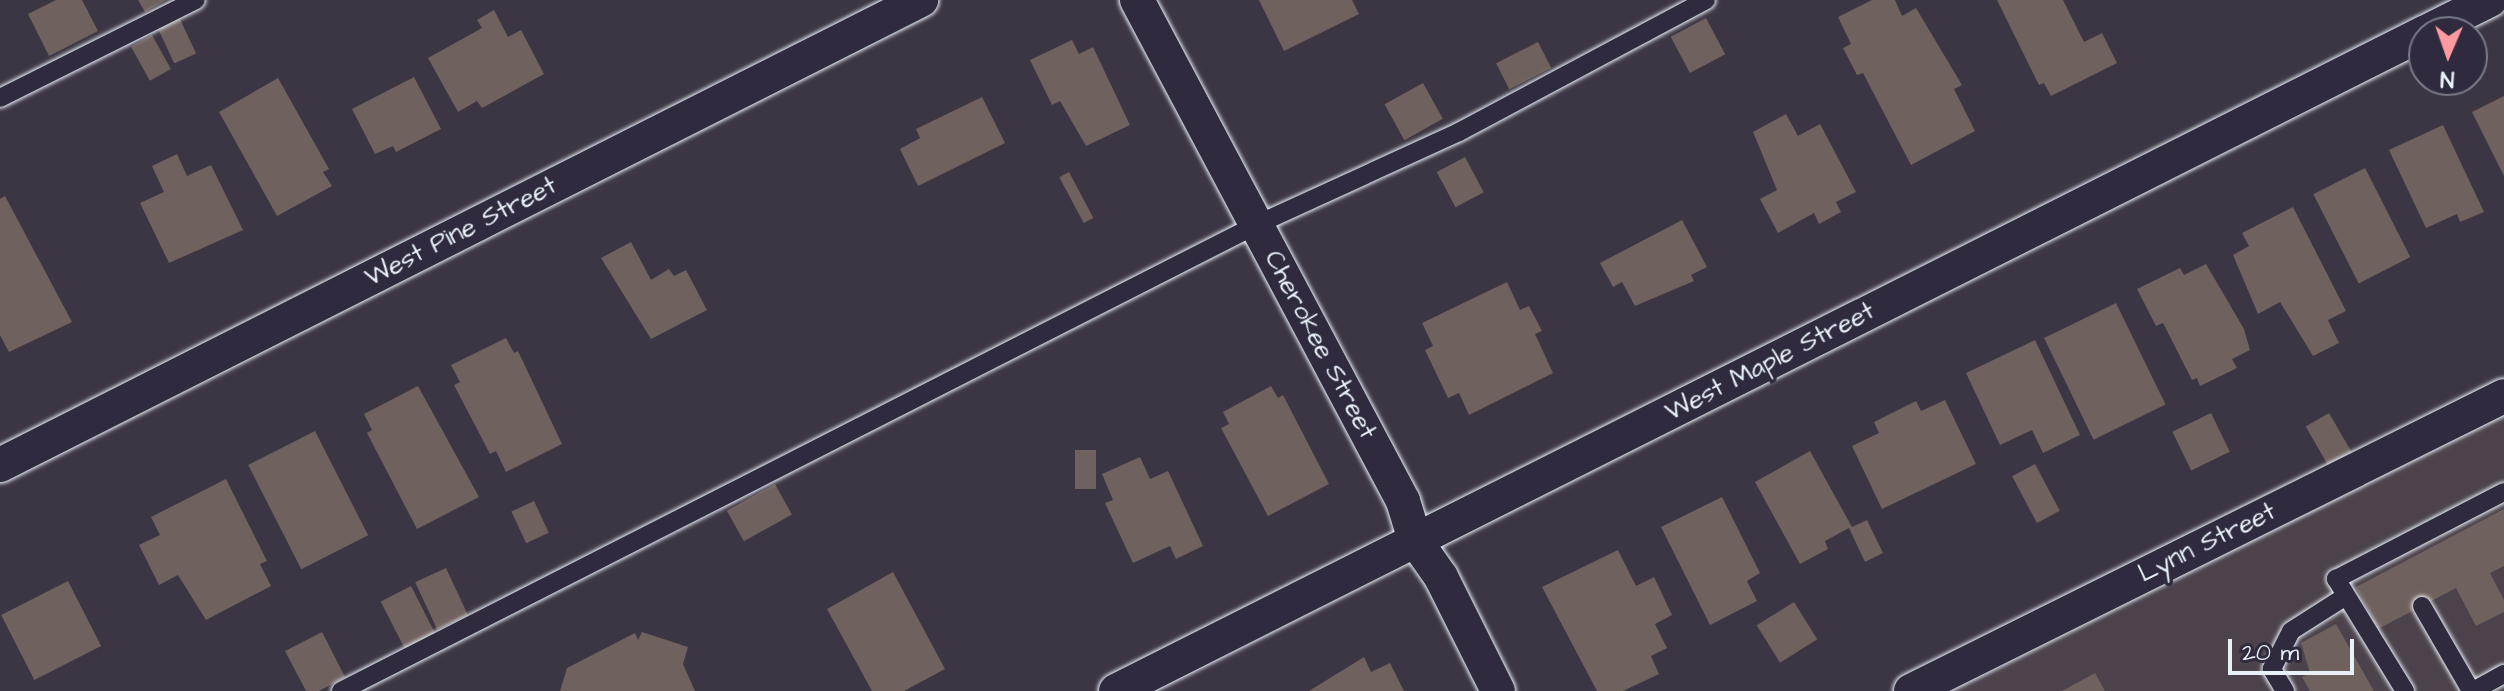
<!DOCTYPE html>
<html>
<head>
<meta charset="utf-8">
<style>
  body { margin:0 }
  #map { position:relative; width:2504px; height:691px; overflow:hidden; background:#3c3543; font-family:"Architects Daughter",sans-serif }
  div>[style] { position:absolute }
  .built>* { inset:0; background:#4b424b }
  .building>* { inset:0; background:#6f615d; transform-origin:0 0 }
  .roads { filter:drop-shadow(0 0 2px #e8f1f8) drop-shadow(0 0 2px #e8f1f8) }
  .lane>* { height:18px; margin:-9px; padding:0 9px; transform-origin:9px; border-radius:9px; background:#2f2a3d }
  .street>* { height:34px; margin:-17px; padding:0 17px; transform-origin:17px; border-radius:17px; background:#2f2a3d }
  span { translate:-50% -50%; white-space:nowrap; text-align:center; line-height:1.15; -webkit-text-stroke:7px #2f2a3d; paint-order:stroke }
  .street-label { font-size:26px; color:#e8f1f8 }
  .north { position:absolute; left:2408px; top:16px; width:80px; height:80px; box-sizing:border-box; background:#2f2a3d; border:2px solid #797a88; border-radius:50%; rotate:182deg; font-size:22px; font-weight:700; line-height:32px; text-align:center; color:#e8f1f8 }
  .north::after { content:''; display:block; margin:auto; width:28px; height:36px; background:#ff9aa2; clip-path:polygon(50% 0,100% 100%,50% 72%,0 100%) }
  .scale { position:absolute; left:2228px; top:639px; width:126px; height:36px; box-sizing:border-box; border:4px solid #e8f1f8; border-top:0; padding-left:10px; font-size:24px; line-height:28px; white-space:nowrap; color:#e8f1f8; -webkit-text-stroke:6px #2f2a3d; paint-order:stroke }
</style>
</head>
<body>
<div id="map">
  <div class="built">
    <div style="clip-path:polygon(2504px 415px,2504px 691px,1953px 691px,2228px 553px)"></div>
  </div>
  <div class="building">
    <div style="clip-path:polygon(56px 0,82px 0,98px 31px,49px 56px,28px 14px)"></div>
    <div style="clip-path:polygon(138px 0,166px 0,145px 12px)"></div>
    <div style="clip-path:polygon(1259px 0,1352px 0,1359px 14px,1284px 51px)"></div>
    <div style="clip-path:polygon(1872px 0,1895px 0,1902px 16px,1916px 8px,1962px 85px,1954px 89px,1975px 131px,1911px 165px,1863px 73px,1857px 75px,1843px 48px,1851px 44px,1838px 17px)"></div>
    <div style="clip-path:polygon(1997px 0,2063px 0,2084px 42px,2102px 33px,2117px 63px,2051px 96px,2044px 83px,2039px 85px)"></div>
    <div style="clip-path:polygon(494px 10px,508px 37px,521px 30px,544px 74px,482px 108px,477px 101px,458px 112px,428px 58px,482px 28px,477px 20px)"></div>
    <div style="left:1706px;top:18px;width:41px;height:40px;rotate:62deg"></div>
    <div style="left:180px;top:19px;width:38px;height:24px;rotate:65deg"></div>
    <div style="left:152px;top:35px;width:39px;height:24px;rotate:61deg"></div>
    <div style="clip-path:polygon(1072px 40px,1079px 54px,1093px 47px,1130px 125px,1086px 146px,1060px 101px,1052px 105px,1030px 60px)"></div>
    <div style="left:1538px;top:42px;width:29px;height:47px;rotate:63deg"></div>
    <div style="clip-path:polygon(414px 77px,441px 129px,396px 152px,393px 146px,375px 154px,352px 109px)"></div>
    <div style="clip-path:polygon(278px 78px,329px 169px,323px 172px,332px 186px,277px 216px,219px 112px)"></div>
    <div style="left:1423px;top:83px;width:41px;height:44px;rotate:61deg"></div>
    <div style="clip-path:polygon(2504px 96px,2504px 176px,2472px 112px)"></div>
    <div style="clip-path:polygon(982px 97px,1005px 143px,918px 186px,900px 149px,920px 138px,916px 129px)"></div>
    <div style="clip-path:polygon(1786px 114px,1798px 136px,1820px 124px,1856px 192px,1836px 202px,1841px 212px,1819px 224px,1814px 213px,1778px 233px,1760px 199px,1777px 190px,1753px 132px)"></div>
    <div style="clip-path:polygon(2443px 125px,2484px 212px,2460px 222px,2457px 214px,2426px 228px,2389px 150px)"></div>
    <div style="clip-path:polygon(177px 154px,187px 176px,211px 165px,243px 230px,169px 263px,140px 203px,164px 192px,152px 166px)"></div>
    <div style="left:1465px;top:157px;width:40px;height:32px;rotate:62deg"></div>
    <div style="left:2365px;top:168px;width:100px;height:58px;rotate:63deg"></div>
    <div style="left:1069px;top:172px;width:52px;height:11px;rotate:62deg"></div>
    <div style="clip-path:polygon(5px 196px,72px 322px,9px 352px,0 335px,0 199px)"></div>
    <div style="clip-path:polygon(2293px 207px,2346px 311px,2328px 320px,2339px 343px,2313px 356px,2280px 302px,2258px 314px,2233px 255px,2249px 246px,2242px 233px)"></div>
    <div style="clip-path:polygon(1682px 220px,1707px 267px,1691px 275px,1694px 281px,1635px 306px,1622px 282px,1613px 287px,1600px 263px)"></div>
    <div style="clip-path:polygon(631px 242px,651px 280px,669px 269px,674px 276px,686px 270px,707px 310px,651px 339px,601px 258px)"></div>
    <div style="clip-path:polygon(2206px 264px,2244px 329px,2250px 350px,2232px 359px,2237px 368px,2200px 386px,2197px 378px,2192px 380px,2163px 323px,2156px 326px,2137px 289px,2180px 268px,2184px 275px)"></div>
    <div style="clip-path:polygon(1507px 282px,1520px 310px,1529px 306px,1542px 331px,1535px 334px,1553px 373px,1469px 415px,1459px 393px,1448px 398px,1425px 350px,1433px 346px,1422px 323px)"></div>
    <div style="left:2116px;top:303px;width:113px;height:80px;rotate:64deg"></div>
    <div style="clip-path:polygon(506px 338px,514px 353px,518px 351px,562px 444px,506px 472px,496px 451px,490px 454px,454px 385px,460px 382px,451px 365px)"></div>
    <div style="clip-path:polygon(2035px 340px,2080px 435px,2043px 453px,2032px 430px,2000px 445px,1966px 373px)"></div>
    <div style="clip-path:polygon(418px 386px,479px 497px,417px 529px,367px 433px,372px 430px,364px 414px)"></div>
    <div style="clip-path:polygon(1271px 386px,1278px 398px,1283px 395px,1329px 484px,1268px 516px,1221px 428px,1229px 424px,1223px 412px)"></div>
    <div style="clip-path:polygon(1945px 400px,1976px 464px,1882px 509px,1852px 446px,1879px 433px,1874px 422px,1916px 401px,1921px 411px)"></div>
    <div style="left:2211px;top:413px;width:43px;height:43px;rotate:64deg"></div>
    <div style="left:2329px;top:413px;width:46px;height:27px;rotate:60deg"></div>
    <div style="left:315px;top:431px;width:117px;height:75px;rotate:63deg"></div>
    <div style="left:1075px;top:450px;width:21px;height:39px"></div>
    <div style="clip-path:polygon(1810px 451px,1852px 527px,1867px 520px,1883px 553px,1865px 562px,1849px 528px,1825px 541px,1828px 549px,1800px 564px,1755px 482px)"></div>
    <div style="clip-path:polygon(1140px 457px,1150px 479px,1168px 471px,1203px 546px,1176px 559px,1170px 546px,1133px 563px,1105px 503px,1113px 500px,1102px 474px)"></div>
    <div style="left:2035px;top:464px;width:53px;height:26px;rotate:62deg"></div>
    <div style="clip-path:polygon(226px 479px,267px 561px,260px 564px,271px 586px,206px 620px,178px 575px,159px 585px,139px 545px,160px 535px,151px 517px)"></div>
    <div style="left:775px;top:484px;width:35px;height:55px;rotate:61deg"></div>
    <div style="clip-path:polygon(1722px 497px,1760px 573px,1747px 581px,1757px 601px,1710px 625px,1661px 527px)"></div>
    <div style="left:534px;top:501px;width:35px;height:25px;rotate:65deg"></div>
    <div style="clip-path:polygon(2504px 509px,2504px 566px,2490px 573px,2504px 600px,2504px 612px,2476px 626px,2456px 588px,2378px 629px,2356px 587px)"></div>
    <div style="clip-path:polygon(1618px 550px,1636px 586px,1654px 577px,1672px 615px,1655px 624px,1667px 648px,1651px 656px,1659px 674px,1623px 691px,1597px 691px,1542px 587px)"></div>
    <div style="left:446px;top:568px;width:52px;height:34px;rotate:65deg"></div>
    <div style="clip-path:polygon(893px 572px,945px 669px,904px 691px,872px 691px,827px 609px)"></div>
    <div style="left:68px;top:581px;width:73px;height:75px;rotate:63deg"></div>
    <div style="left:411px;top:586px;width:53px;height:34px;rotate:63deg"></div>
    <div style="left:1794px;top:602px;width:44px;height:44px;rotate:58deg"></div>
    <div style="clip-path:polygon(2336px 624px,2374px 691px,2310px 691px,2302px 677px,2310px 673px,2301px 643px)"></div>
    <div style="clip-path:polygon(322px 632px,345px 677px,319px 691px,306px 691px,285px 651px)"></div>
    <div style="clip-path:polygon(642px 632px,688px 647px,683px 664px,695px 691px,560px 691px,567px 668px,635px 633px,638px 640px)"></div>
    <div style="clip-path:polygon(1364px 657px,1371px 672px,1390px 663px,1404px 691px,1309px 691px)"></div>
    <div style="clip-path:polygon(2095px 673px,2105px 691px,2062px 691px)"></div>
  </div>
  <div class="roads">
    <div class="lane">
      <div style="left:0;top:98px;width:219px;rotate:-26.6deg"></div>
      <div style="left:2422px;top:606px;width:98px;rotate:60deg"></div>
      <div style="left:341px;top:691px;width:1027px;rotate:-26.99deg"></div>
      <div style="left:1256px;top:225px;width:223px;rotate:-24.6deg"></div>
      <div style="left:1459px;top:132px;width:280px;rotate:-28.1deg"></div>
      <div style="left:2285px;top:691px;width:26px;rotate:-121deg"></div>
      <div style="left:2272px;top:669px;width:42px;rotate:-63.4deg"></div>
      <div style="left:2291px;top:631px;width:65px;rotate:-32.5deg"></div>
      <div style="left:2405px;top:691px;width:132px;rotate:-121.6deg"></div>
      <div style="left:2336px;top:579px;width:189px;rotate:-27.4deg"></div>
      <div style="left:2473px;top:691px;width:35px;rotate:-29deg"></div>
    </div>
    <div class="street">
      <div style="left:1137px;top:0;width:567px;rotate:62.03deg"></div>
      <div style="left:1403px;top:501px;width:41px;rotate:72.9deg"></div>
      <div style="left:1415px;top:540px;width:45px;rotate:54.9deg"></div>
      <div style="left:1441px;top:577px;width:127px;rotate:63.4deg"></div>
      <div style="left:2426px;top:32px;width:72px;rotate:-26.6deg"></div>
      <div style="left:0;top:465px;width:1032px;rotate:-26.79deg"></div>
      <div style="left:1116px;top:691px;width:1464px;rotate:-26.71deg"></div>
      <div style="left:1911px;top:691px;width:662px;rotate:-26.45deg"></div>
    </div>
  </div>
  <div class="street-label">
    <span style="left:461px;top:232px;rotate:-27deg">West Pine Street</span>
    <span style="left:1320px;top:345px;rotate:62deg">Cherokee Street</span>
    <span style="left:1770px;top:362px;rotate:-27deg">West Maple Street</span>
    <span style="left:2207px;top:543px;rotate:-26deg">Lynn Street</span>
  </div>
  <div class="north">N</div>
  <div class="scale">20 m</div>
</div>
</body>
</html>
